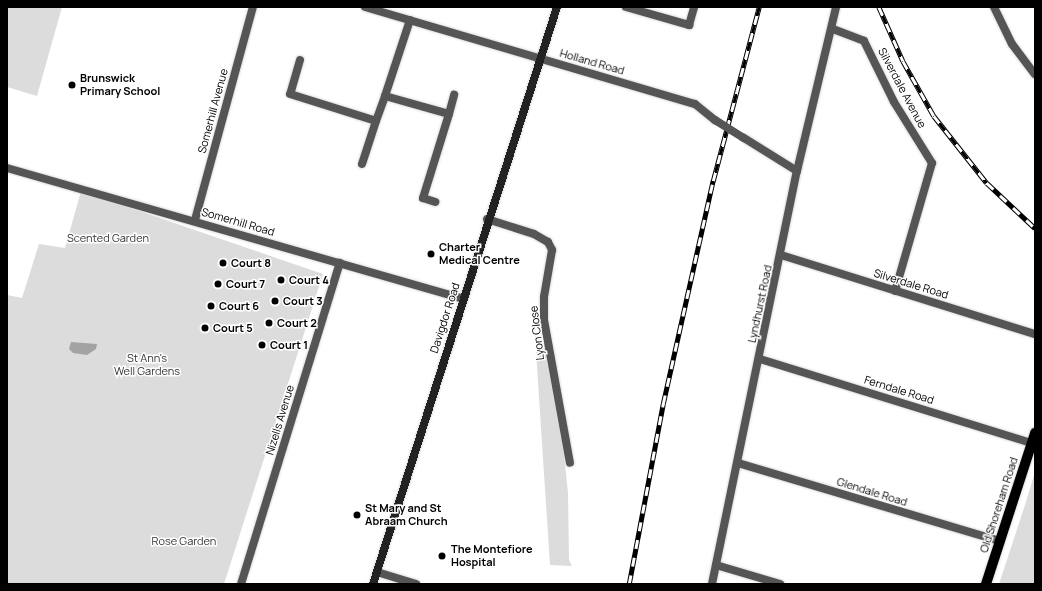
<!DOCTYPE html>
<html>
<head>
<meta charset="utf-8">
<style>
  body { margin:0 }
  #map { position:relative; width:1042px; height:591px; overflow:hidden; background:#fff; font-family:Manrope,sans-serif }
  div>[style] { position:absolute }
  .green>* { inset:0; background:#dcdcdc }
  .water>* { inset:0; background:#a3a3a3 }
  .roads { filter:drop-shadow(0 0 1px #dbdbdb) drop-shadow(0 0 1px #dbdbdb) }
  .minor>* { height:8px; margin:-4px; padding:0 4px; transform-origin:4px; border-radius:4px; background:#555 }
  .secondary>* { height:8px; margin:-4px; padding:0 4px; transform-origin:4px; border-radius:4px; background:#222 }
  .primary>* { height:10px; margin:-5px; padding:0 5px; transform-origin:5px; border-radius:5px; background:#000 }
  .rail>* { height:4.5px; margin-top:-2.25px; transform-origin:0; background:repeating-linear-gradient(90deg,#fff 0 9px,#000 0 18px); box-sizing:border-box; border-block:1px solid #000 }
  .minor-bridge>* { height:8px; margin:-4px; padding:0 4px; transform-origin:4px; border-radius:4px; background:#555 }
  .dots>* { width:11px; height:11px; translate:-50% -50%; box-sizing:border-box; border:2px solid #fff; border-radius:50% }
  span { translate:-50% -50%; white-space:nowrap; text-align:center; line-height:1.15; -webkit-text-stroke:3px #fff; paint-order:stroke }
  .street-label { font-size:11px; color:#000 }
  .poi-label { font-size:11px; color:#000; font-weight:700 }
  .left { translate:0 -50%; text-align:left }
  .park-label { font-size:11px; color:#333 }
  .frame { position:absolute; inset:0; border:8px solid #000; pointer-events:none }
</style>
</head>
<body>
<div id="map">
  <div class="green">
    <div style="clip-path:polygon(7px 7px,62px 7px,37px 96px,7px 87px)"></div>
    <div style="clip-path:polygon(81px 191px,323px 274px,224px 584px,7px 584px,7px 295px,22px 298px,39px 244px,65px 248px)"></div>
    <div style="clip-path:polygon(535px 336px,542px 336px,562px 436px,568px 493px,569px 560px,572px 566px,550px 565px)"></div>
    <div style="clip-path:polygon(1035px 472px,1035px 584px,999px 584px,1025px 505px)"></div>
  </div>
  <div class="water">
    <div style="clip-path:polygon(71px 342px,97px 344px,96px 349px,87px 355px,73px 353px,69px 349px)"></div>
  </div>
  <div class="roads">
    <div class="minor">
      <div style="left:365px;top:7px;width:344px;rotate:16.4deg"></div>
      <div style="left:695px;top:104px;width:26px;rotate:39deg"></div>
      <div style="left:626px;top:7px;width:66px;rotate:15.9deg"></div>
      <div style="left:689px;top:25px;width:19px;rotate:-74deg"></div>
      <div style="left:994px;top:7px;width:41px;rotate:64.1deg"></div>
      <div style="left:1012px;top:44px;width:38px;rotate:53deg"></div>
      <div style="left:833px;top:29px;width:33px;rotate:21deg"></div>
      <div style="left:864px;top:41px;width:68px;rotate:63.8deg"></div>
      <div style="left:894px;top:102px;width:72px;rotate:58.1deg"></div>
      <div style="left:932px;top:163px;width:133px;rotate:106.1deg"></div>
      <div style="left:300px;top:60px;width:35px;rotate:106deg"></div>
      <div style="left:290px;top:94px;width:90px;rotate:17.4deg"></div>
      <div style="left:376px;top:121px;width:27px;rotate:-70deg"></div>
      <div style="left:385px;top:96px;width:66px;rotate:15.7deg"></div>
      <div style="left:449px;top:114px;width:88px;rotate:107.2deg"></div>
      <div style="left:423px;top:198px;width:13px;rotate:18deg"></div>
      <div style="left:385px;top:96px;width:80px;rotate:-71.8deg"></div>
      <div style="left:449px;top:114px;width:20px;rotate:-75deg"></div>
      <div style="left:744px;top:138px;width:62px;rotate:31.9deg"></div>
      <div style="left:362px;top:164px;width:45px;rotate:-72deg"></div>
      <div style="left:7px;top:168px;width:474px;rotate:16deg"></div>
      <div style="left:487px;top:219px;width:49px;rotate:17.7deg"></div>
      <div style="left:534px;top:234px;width:16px;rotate:30deg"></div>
      <div style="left:548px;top:242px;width:9px;rotate:63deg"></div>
      <div style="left:552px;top:250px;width:48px;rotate:99.7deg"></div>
      <div style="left:544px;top:297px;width:23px;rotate:90deg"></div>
      <div style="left:544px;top:320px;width:145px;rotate:79.7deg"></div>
      <div style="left:195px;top:220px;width:221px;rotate:-74.8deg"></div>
      <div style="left:781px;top:255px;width:266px;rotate:17.3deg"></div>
      <div style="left:760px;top:359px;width:284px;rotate:17.2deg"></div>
      <div style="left:738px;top:463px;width:273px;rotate:16.6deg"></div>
      <div style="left:716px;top:565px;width:67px;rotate:16.5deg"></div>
      <div style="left:377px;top:572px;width:41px;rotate:17.1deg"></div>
      <div style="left:241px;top:584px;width:336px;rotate:-72.9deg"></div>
      <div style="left:712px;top:584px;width:422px;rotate:-78.4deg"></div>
      <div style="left:797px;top:171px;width:169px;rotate:-76.6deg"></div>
    </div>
    <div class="secondary">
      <div style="left:373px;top:584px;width:606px;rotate:-72.31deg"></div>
    </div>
    <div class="primary">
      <div style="left:986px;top:584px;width:159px;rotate:-72deg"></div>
    </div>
  </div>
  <div class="rail">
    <div style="left:879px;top:7px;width:59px;rotate:66deg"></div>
    <div style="left:903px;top:61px;width:63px;rotate:60.6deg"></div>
    <div style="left:934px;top:116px;width:85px;rotate:51.7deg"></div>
    <div style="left:987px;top:183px;width:66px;rotate:43.2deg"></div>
    <div style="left:629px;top:584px;width:183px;rotate:-79.3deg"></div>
    <div style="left:663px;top:404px;width:229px;rotate:-77.4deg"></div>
    <div style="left:713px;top:181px;width:180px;rotate:-75.2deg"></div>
  </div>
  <div class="minor-bridge">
    <div style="left:715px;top:120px;width:34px;rotate:32deg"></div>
  </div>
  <div class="dots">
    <div style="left:72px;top:85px;background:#000"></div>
    <div style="left:431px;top:254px;background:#000"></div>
    <div style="left:223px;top:263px;background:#000"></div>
    <div style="left:281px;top:280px;background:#000"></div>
    <div style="left:218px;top:284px;background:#000"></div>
    <div style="left:275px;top:301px;background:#000"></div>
    <div style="left:211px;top:306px;background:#000"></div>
    <div style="left:269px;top:323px;background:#000"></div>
    <div style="left:205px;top:328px;background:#000"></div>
    <div style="left:262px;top:345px;background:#000"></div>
    <div style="left:357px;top:515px;background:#000"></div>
    <div style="left:442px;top:556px;background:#000"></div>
  </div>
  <div class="street-label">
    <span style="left:592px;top:62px;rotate:16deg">Holland Road</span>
    <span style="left:902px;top:88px;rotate:62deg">Silverdale Avenue</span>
    <span style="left:213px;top:111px;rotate:-75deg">Somerhill Avenue</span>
    <span style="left:238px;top:222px;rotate:16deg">Somerhill Road</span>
    <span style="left:911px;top:284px;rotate:17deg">Silverdale Road</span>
    <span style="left:760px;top:304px;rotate:-78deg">Lyndhurst Road</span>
    <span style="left:445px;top:318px;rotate:-72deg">Davigdor Road</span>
    <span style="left:537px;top:333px;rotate:-97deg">Lyon Close</span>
    <span style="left:899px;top:390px;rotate:17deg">Ferndale Road</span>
    <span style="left:280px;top:420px;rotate:-73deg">Nizells Avenue</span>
    <span style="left:872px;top:492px;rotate:17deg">Glendale Road</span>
    <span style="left:999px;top:505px;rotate:-72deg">Old Shoreham Road</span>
  </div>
  <div class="poi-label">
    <span class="left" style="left:80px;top:85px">Brunswick<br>Primary School</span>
    <span class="left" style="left:439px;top:254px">Charter<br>Medical Centre</span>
    <span class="left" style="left:231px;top:263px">Court 8</span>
    <span class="left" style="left:289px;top:280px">Court 4</span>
    <span class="left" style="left:226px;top:284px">Court 7</span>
    <span class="left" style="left:283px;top:301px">Court 3</span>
    <span class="left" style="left:219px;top:306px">Court 6</span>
    <span class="left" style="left:277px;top:323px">Court 2</span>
    <span class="left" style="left:213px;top:328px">Court 5</span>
    <span class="left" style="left:270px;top:345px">Court 1</span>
    <span class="left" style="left:365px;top:515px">St Mary and St<br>Abraam Church</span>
    <span class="left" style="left:451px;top:556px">The Montefiore<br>Hospital</span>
  </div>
  <div class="park-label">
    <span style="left:108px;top:238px">Scented Garden</span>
    <span style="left:147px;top:365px">St Ann's<br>Well Gardens</span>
    <span style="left:184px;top:541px">Rose Garden</span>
  </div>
  <div class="frame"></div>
</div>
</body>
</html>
